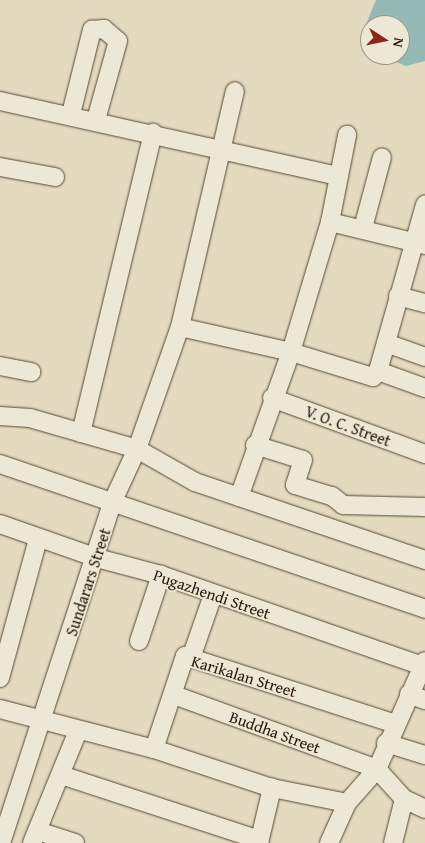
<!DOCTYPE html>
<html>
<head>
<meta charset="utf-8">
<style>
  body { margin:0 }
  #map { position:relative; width:425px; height:843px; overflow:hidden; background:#e3dabf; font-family:"Gentium Book Plus",serif }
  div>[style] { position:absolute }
  .water>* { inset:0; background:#95bab5 }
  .roads { filter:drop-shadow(0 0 1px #584834) drop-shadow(0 0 1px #584834) }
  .minor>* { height:18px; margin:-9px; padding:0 9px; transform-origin:9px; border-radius:9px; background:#ede7d5 }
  span { translate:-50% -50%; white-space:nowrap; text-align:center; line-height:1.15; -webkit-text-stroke:4px #ede7d5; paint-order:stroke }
  .street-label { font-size:16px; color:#291805 }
  .north { position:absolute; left:360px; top:15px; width:50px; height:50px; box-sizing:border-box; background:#ede7d5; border:1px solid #9f9482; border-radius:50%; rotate:101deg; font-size:14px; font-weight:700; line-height:20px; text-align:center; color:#291805 }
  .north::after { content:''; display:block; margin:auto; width:18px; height:22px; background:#8f2418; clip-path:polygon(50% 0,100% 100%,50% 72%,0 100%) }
</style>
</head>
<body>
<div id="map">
  <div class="water">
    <div style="clip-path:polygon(376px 0,425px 0,425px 61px,406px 66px,379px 55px,400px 55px,400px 25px,370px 25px,370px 42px,366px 24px)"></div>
  </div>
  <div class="roads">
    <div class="minor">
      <div style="left:0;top:101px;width:345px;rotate:12.5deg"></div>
      <div style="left:71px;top:114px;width:87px;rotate:-76deg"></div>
      <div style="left:92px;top:30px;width:12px;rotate:-5deg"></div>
      <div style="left:104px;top:29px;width:18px;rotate:41deg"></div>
      <div style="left:118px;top:41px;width:82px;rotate:105.6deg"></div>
      <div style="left:0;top:167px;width:56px;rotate:10.3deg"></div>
      <div style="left:330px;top:222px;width:98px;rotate:13.6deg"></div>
      <div style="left:363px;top:228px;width:73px;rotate:-75deg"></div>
      <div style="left:398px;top:296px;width:28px;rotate:15deg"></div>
      <div style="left:180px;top:327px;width:114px;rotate:12.7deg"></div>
      <div style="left:291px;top:352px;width:86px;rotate:17deg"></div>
      <div style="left:373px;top:377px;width:8px;rotate:-50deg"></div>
      <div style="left:378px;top:371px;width:173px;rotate:-74.2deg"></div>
      <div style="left:386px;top:343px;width:41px;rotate:19.7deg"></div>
      <div style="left:0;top:366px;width:32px;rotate:11deg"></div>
      <div style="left:378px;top:371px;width:50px;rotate:19.9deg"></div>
      <div style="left:272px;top:398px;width:163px;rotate:20.1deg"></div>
      <div style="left:0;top:416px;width:30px;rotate:4deg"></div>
      <div style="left:30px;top:418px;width:111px;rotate:16.2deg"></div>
      <div style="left:137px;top:449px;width:67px;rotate:29.6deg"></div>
      <div style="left:195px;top:482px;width:243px;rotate:18.7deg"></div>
      <div style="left:81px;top:433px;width:309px;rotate:-76.5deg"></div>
      <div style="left:255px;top:445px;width:50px;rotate:17.4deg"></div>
      <div style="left:303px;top:460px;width:26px;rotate:108deg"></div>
      <div style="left:295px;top:485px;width:39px;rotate:17deg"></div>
      <div style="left:332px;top:496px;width:14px;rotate:39deg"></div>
      <div style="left:343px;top:505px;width:82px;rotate:1.4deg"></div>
      <div style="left:0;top:464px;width:449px;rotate:18.8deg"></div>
      <div style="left:239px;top:497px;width:154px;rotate:-70.3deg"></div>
      <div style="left:291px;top:352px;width:136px;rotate:-73.3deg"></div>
      <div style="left:330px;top:222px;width:89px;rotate:-78.9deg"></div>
      <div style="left:0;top:524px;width:103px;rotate:19.3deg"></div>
      <div style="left:97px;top:558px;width:66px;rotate:14.9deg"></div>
      <div style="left:161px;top:575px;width:277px;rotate:19.2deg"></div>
      <div style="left:139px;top:641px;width:70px;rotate:-71.6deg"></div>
      <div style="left:191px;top:658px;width:67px;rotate:-70.8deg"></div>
      <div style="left:0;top:678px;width:144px;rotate:-74.7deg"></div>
      <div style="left:409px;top:694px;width:17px;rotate:21deg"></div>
      <div style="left:174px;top:695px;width:216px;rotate:20deg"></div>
      <div style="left:377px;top:769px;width:40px;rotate:48deg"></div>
      <div style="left:404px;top:799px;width:23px;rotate:25deg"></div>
      <div style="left:0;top:709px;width:159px;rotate:14.6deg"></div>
      <div style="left:154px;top:749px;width:124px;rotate:18.3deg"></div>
      <div style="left:272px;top:788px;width:76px;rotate:11.3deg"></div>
      <div style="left:386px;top:743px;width:41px;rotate:17.1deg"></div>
      <div style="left:154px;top:749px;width:98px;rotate:-71.6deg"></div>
      <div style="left:185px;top:656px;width:221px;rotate:17.9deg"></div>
      <div style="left:61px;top:775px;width:209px;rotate:18.1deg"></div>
      <div style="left:38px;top:831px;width:39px;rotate:18deg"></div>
      <div style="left:1px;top:843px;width:358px;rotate:-71.9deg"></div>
      <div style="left:112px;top:503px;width:60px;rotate:-65.2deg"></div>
      <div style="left:137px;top:449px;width:129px;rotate:-70.6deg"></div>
      <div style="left:180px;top:327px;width:242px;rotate:-76.9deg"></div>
      <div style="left:32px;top:843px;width:121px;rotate:-67.7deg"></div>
      <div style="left:259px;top:843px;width:57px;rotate:-76.7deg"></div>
      <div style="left:329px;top:843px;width:44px;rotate:-65.8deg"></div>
      <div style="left:347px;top:803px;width:45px;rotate:-48.6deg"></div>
      <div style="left:377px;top:769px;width:118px;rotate:-66deg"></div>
      <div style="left:393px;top:843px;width:45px;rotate:-76deg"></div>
    </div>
  </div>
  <div class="street-label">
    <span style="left:348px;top:426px;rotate:20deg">V. O. C. Street</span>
    <span style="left:88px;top:582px;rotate:-72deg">Sundarars Street</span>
    <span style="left:212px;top:594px;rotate:19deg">Pugazhendi Street</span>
    <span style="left:244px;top:676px;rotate:17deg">Karikalan Street</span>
    <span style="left:275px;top:732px;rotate:20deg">Buddha Street</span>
  </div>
  <div class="north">N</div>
</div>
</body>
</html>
